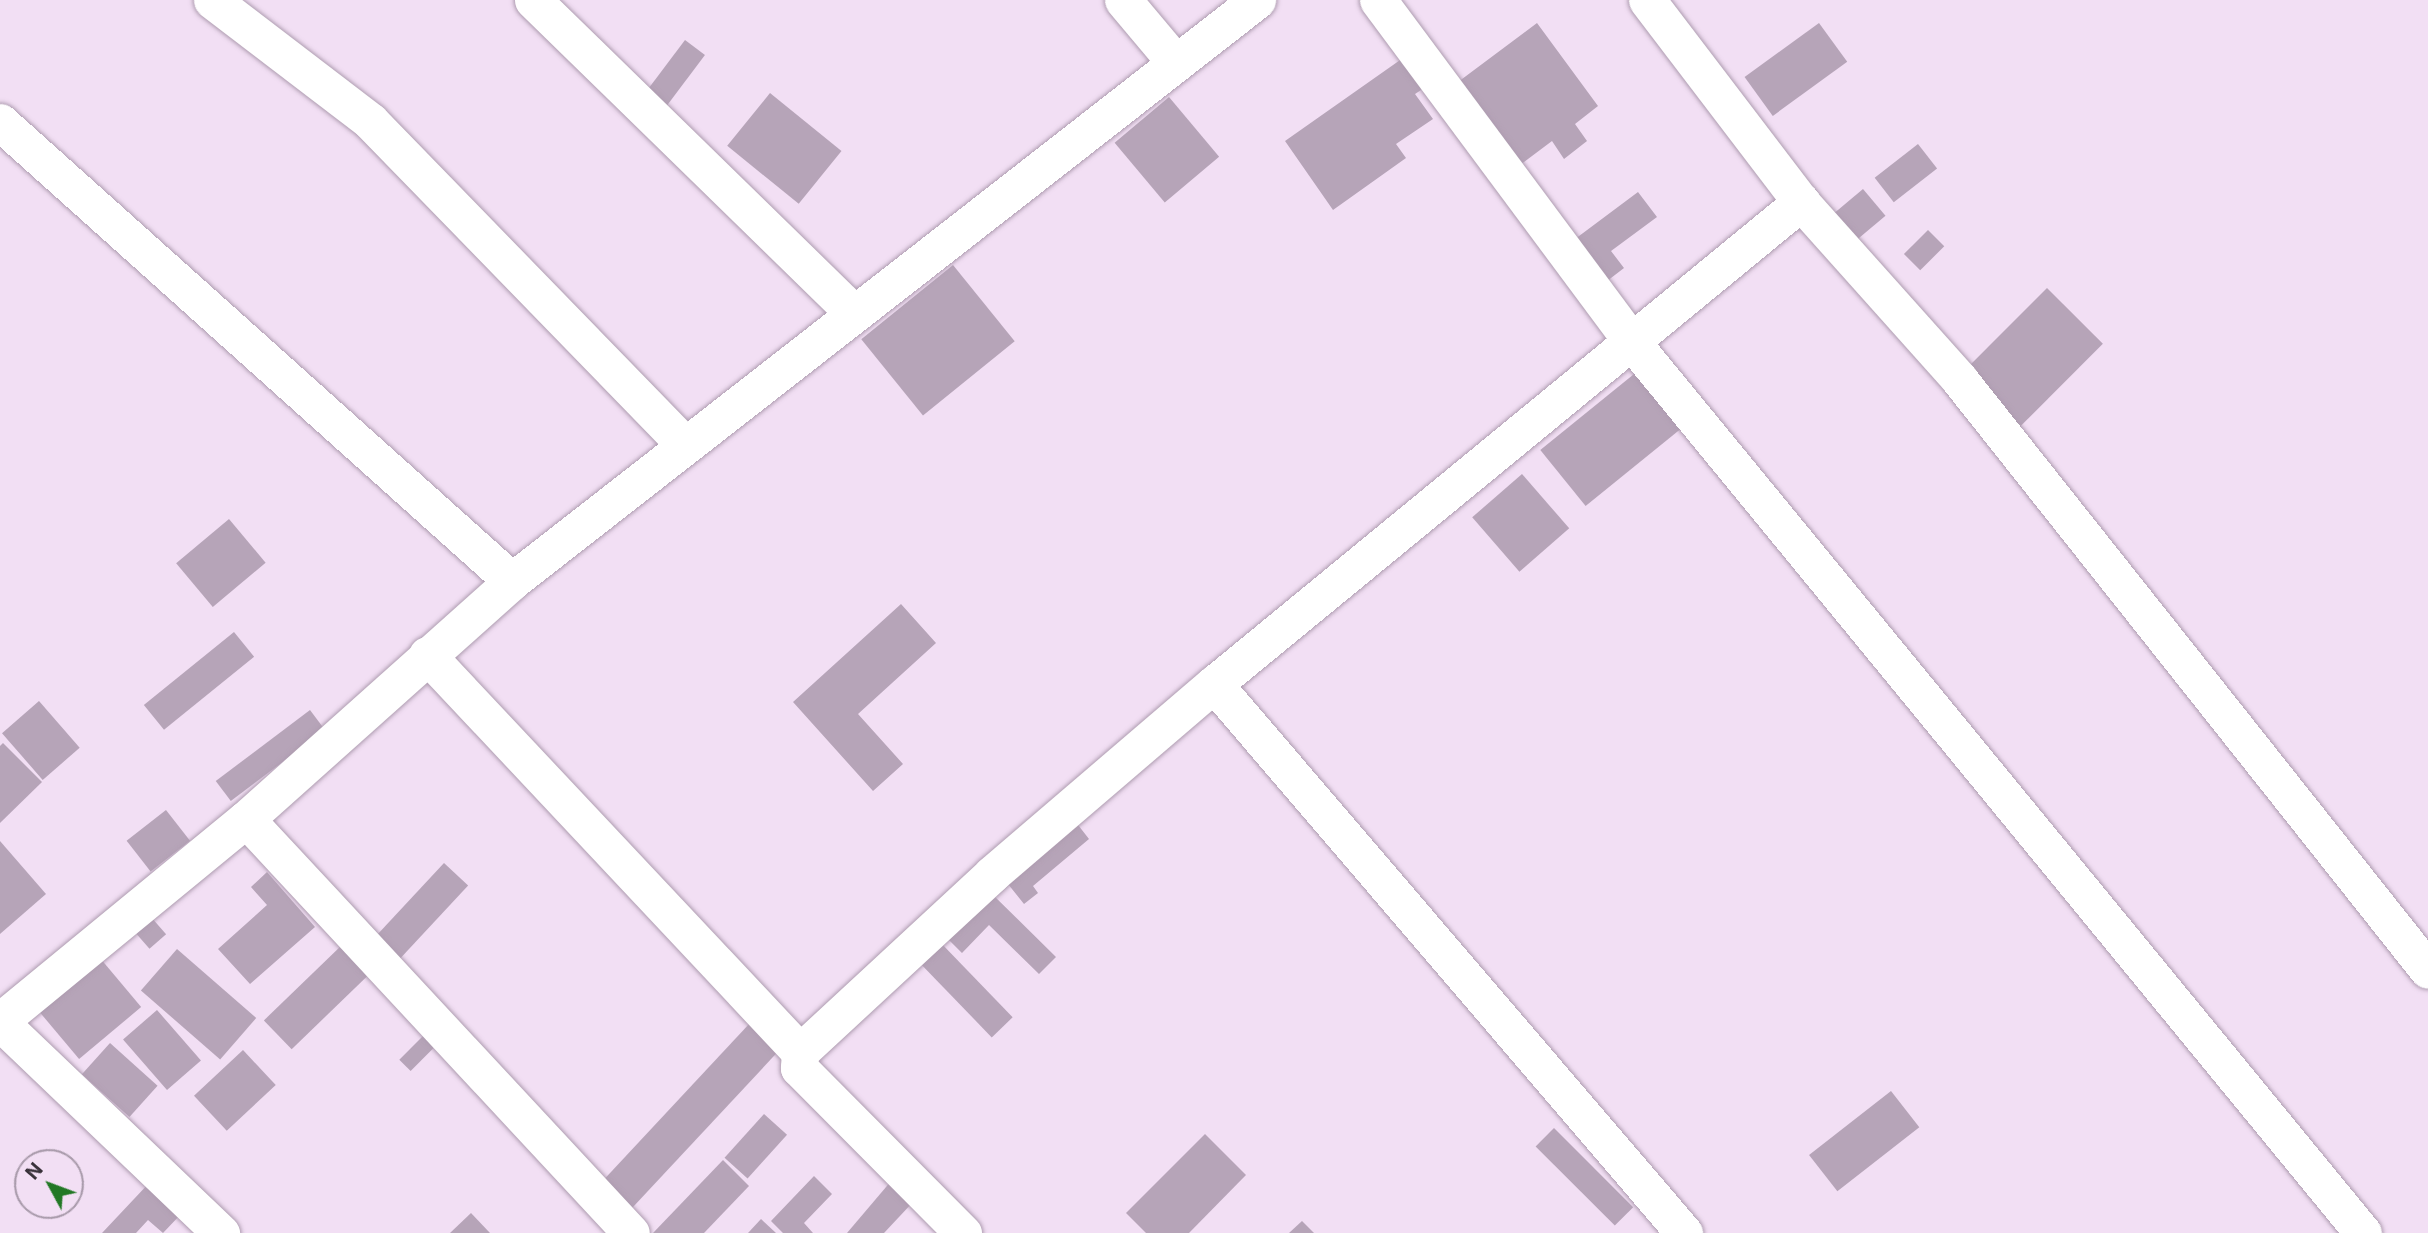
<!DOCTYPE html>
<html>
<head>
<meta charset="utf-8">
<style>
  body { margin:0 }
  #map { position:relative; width:2428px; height:1233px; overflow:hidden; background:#f2dff4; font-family:Inter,sans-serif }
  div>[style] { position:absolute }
  .building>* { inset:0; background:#b6a4b8; transform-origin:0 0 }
  .roads { filter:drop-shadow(0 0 2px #ae9cb0) drop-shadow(0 0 2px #ae9cb0) }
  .minor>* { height:37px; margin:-18.5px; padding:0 18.5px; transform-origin:18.5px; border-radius:18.5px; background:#fff }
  span { translate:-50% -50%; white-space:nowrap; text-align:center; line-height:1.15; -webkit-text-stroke:5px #f2dff4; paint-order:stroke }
  .north { position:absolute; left:14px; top:1149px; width:70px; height:70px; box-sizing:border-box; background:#f2dff4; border:2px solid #a799a9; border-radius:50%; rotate:311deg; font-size:19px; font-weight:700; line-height:28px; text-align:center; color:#373038 }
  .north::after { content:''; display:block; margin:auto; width:24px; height:32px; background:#227825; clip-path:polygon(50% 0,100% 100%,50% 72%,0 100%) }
</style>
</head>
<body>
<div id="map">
  <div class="building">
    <div style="clip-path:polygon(1537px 23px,1598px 106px,1575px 124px,1587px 141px,1564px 159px,1552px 141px,1516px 168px,1454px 85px)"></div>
    <div style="left:1819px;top:23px;width:48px;height:92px;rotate:54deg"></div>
    <div style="left:685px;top:40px;width:25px;height:65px;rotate:37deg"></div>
    <div style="clip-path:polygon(1403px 58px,1424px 88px,1415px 94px,1433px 119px,1396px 144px,1406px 158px,1333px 210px,1285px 141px)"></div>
    <div style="left:770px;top:93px;width:92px;height:68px;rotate:39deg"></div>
    <div style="left:1169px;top:97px;width:78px;height:71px;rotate:50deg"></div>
    <div style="left:1918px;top:144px;width:31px;height:55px;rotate:52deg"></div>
    <div style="left:1863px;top:189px;width:35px;height:42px;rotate:50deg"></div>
    <div style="clip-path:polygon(1638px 192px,1657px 217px,1611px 251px,1624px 268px,1598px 288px,1567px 245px)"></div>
    <div style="left:1928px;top:230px;width:23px;height:34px;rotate:45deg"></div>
    <div style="left:953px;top:265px;width:98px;height:118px;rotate:51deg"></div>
    <div style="left:2047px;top:288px;width:79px;height:118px;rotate:45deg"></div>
    <div style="left:1639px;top:370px;width:72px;height:127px;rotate:51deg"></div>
    <div style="left:1522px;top:474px;width:72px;height:66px;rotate:49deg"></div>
    <div style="left:229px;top:519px;width:57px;height:69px;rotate:50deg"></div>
    <div style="clip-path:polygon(901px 604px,936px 643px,858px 714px,903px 764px,873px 791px,793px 702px)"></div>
    <div style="left:234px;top:632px;width:32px;height:116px;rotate:51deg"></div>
    <div style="left:39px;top:701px;width:62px;height:49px;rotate:49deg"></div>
    <div style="left:310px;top:710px;width:25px;height:118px;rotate:53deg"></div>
    <div style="clip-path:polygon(3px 743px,42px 782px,0 823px,0 746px)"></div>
    <div style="left:166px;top:810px;width:39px;height:50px;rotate:52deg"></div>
    <div style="clip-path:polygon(1075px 821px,1089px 839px,1033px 886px,1038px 893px,1024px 904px,1004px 879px)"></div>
    <div style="clip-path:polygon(0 841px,46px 894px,0 934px)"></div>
    <div style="left:444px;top:863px;width:33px;height:100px;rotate:43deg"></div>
    <div style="clip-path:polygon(267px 872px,315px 927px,250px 984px,218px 949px,267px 905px,251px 887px)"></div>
    <div style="clip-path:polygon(991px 893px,1056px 957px,1039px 974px,989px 925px,962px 953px,947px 938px)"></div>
    <div style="left:151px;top:917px;width:23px;height:22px;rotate:49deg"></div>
    <div style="left:939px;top:941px;width:106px;height:29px;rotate:46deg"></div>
    <div style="left:343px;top:944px;width:40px;height:110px;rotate:46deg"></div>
    <div style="left:177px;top:949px;width:105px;height:55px;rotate:41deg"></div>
    <div style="left:100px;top:958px;width:64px;height:81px;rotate:50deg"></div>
    <div style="left:157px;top:1010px;width:67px;height:45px;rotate:49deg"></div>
    <div style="left:750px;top:1023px;width:40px;height:224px;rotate:43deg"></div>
    <div style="left:429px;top:1030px;width:16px;height:42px;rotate:45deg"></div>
    <div style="left:110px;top:1043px;width:64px;height:42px;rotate:42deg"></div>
    <div style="left:243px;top:1050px;width:48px;height:67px;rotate:47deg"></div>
    <div style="left:1891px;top:1091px;width:46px;height:104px;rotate:52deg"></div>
    <div style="left:764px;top:1114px;width:31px;height:59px;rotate:42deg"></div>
    <div style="left:1554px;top:1128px;width:112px;height:26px;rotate:45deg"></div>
    <div style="clip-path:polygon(1205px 1134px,1246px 1175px,1189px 1233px,1146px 1233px,1126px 1213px)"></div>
    <div style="clip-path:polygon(723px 1160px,749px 1186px,704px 1233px,653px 1233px)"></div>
    <div style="clip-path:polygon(814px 1176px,832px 1194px,804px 1223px,813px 1233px,783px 1233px,771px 1221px)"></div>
    <div style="clip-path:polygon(892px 1180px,914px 1201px,884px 1233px,847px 1233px)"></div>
    <div style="clip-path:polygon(150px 1182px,182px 1213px,163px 1233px,148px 1220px,136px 1233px,102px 1233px)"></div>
    <div style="clip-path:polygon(471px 1213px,490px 1233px,450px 1233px)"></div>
    <div style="clip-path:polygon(761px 1219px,776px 1233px,748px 1233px)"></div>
    <div style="clip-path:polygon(1302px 1221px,1314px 1233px,1289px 1233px)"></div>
  </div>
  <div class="roads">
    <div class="minor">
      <div style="left:212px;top:0;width:199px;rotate:37.4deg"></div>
      <div style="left:370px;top:121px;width:452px;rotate:45.8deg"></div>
      <div style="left:533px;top:0;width:447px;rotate:44.3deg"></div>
      <div style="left:1123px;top:0;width:81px;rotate:50deg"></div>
      <div style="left:1378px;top:0;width:425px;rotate:53.4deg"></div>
      <div style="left:1631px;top:341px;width:1154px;rotate:50.63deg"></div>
      <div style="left:1647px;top:0;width:254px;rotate:52.7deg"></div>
      <div style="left:1801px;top:202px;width:237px;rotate:48.2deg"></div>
      <div style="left:1959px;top:379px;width:754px;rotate:51.57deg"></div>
      <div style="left:0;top:122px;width:688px;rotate:41.88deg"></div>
      <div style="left:427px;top:655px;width:545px;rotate:46.79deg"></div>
      <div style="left:800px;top:1052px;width:16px;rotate:94deg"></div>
      <div style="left:799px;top:1068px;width:233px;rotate:45.2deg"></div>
      <div style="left:1214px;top:684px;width:723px;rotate:49.43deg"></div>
      <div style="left:246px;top:819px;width:565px;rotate:47.08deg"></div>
      <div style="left:0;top:1021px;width:318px;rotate:-39.4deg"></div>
      <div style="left:246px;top:819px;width:357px;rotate:-41.8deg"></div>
      <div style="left:512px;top:581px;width:945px;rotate:-37.95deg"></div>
      <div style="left:0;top:1022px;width:306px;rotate:43.7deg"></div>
      <div style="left:800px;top:1052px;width:262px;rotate:-42.8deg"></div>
      <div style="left:992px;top:874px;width:292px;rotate:-40.6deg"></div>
      <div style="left:1214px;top:684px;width:760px;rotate:-39.39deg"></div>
    </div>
  </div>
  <div class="north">N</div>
</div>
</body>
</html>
